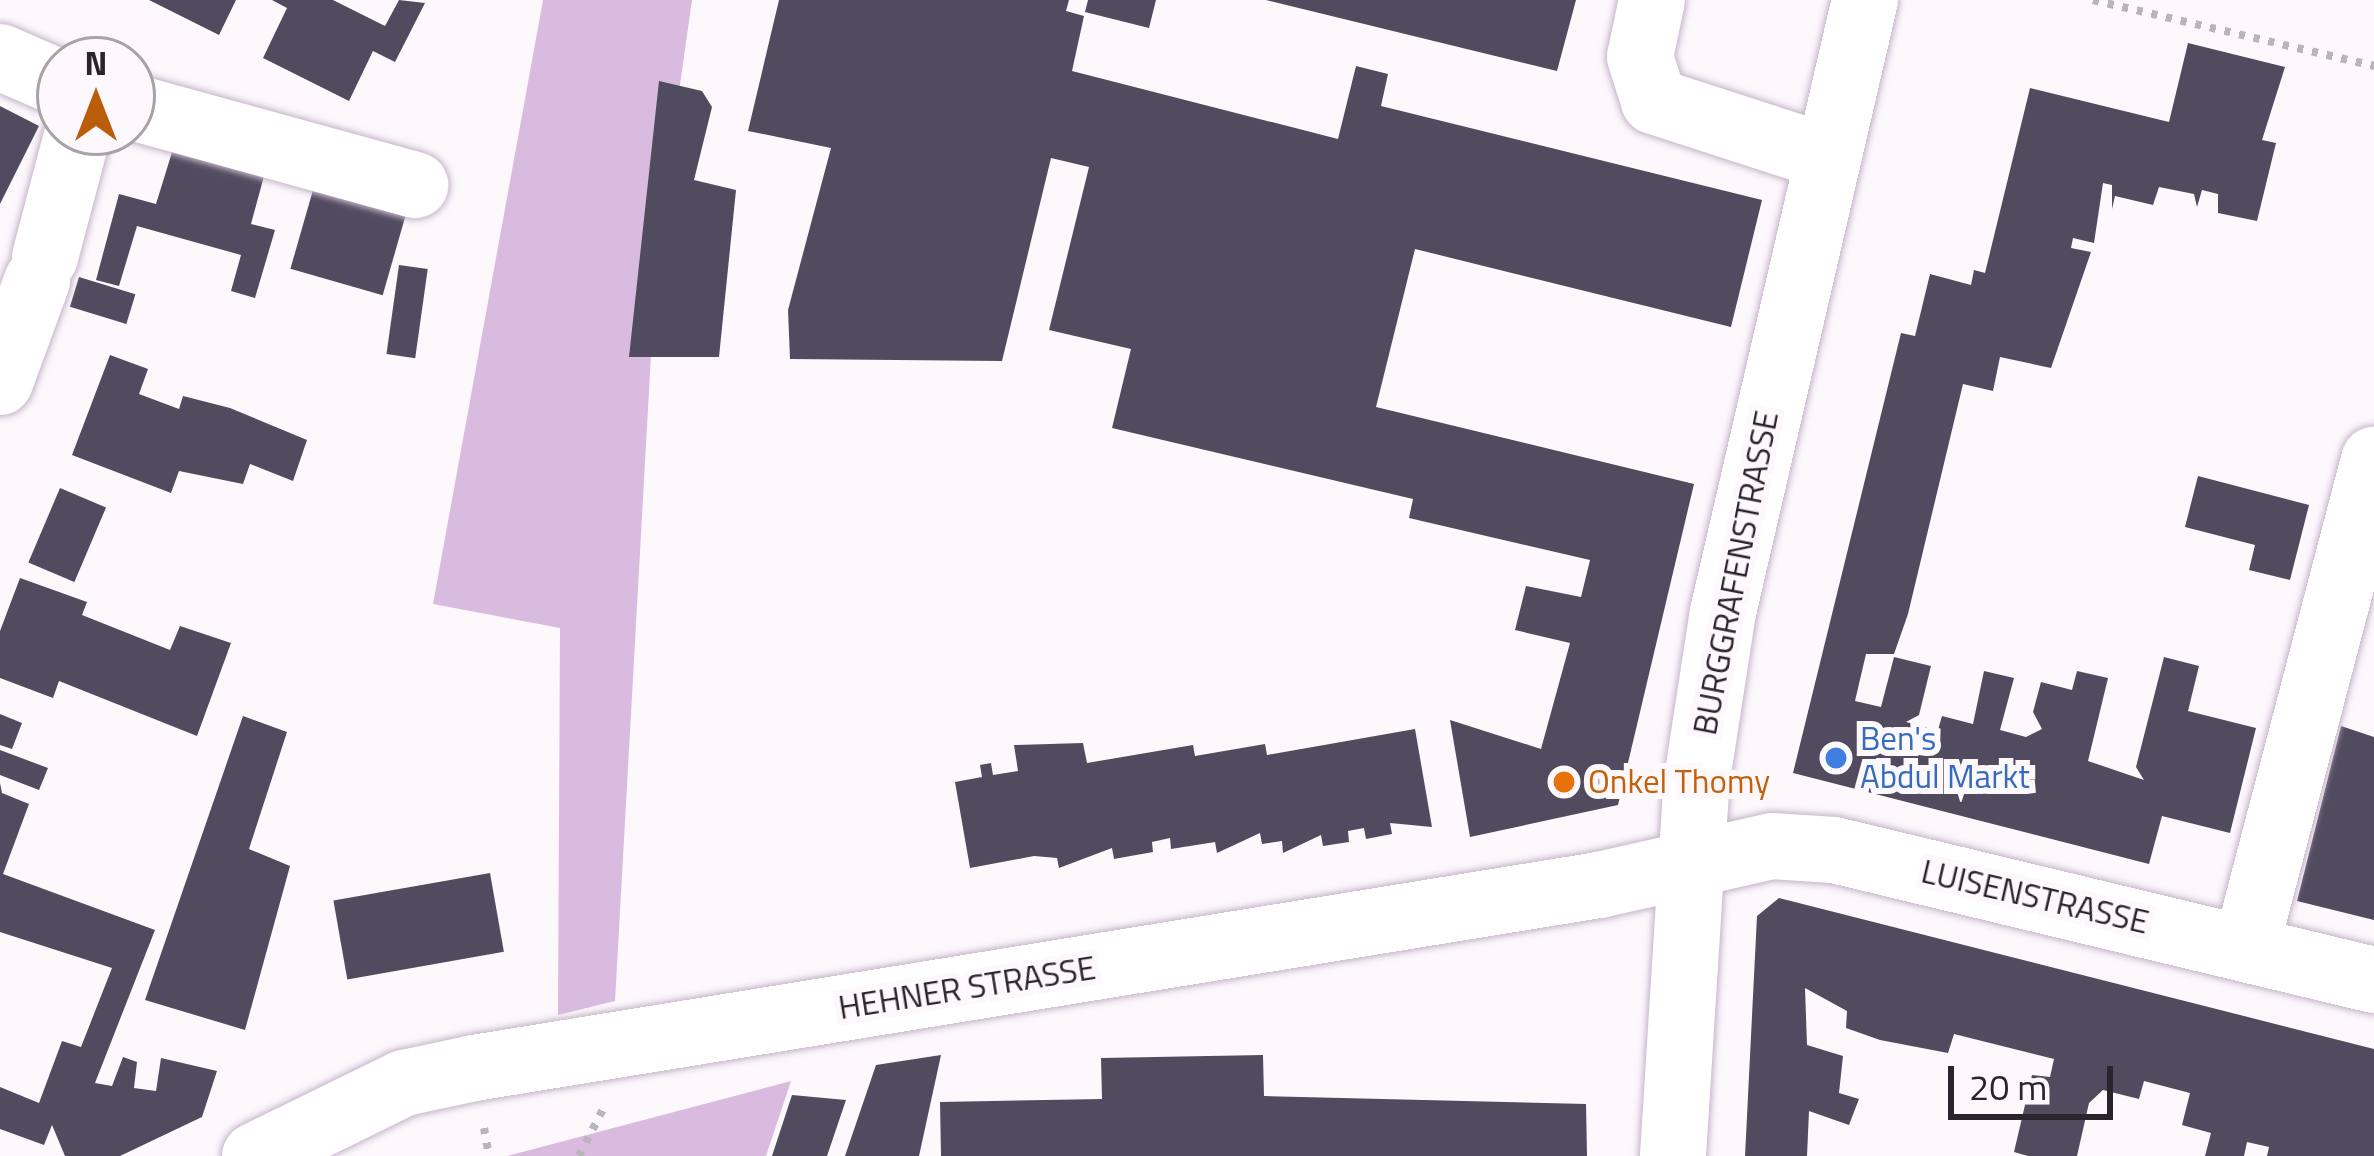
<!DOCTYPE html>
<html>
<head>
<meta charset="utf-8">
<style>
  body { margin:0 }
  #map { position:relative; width:2374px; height:1156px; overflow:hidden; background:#fcf8fc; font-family:"Titillium Web",sans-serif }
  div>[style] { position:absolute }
  .green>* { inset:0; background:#d9bbdf }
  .building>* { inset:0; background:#514b60; transform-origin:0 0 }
  .path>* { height:8px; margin-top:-4px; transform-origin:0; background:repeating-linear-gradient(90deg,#bab5bb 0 6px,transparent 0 15px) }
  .roads { filter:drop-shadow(0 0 3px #c6b5c9) drop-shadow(0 0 3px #c6b5c9) }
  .minor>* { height:66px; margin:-33px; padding:0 33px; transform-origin:33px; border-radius:33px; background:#fff }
  .dots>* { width:33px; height:33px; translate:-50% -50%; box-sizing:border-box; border:6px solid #fcf8fc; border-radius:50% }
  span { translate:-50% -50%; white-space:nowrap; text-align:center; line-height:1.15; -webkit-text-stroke:12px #fcf8fc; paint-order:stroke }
  .street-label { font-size:33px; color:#2a242c }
  .shop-label { font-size:33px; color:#366cbe }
  .left { translate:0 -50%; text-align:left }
  .food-label { font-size:33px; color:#c56008 }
  .north { position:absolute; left:36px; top:36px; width:120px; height:120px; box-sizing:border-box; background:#fcf8fc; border:3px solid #a8a3a9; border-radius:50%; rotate:0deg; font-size:33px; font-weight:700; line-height:48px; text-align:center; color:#2a242c }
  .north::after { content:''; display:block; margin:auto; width:42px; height:54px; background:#ba5d0b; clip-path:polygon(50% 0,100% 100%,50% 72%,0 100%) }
  .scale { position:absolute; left:1948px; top:1066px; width:165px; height:54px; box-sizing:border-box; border:6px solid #2a242c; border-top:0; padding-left:15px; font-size:36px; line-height:42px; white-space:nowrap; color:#2a242c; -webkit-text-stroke:9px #fcf8fc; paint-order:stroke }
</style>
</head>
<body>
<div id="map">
  <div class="green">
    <div style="clip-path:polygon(543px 0,692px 0,657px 247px,615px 1001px,558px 1015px,560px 628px,433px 604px)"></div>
    <div style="clip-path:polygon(791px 1081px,766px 1156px,507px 1156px)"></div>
  </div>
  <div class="building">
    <div style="clip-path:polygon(149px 0,236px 0,219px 35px)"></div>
    <div style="clip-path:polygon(272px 0,333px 0,385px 26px,399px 0,425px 3px,395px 62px,373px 51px,349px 101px,263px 58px,287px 8px)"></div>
    <div style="clip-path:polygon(779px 0,1069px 0,1066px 11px,1084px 16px,1072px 71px,1338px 139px,1356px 66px,1388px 74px,1381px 106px,1762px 200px,1731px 327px,1415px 249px,1376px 407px,1694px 484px,1618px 805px,1470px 837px,1450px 720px,1541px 749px,1570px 643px,1515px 630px,1526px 586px,1581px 597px,1590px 560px,1409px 518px,1413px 499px,1112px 428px,1131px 349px,1049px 330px,1089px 167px,1051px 158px,1002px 361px,790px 359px,788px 310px,831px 148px,748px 131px)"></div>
    <div style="clip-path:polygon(1088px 0,1156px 0,1149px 28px,1085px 12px)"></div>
    <div style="clip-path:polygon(1266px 0,1576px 0,1557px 71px)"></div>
    <div style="clip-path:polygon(2188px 43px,2285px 67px,2262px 140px,2276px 143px,2257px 221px,2218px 213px,2218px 194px,2202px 190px,2197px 207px,2194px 194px,2159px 187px,2153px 205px,2115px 196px,2112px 209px,2112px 185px,2103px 183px,2094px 243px,2073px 238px,2071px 248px,2091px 252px,2051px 368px,2000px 357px,1993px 391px,1963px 384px,1908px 614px,1894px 654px,1866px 654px,1855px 701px,1881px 707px,1894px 657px,1931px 666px,1919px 715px,1906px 722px,1938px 730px,1942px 716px,1973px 724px,1984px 671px,2014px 678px,2000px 730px,2026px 737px,2042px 729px,2033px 712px,2041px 682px,2072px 690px,2077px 671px,2108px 678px,2088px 761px,2144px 780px,2136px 767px,2164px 657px,2199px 666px,2188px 711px,2256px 728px,2230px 833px,2162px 816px,2149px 864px,1793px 773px,1901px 333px,1915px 336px,1930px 274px,1971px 285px,1974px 270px,1985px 273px,2030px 88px,2169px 122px)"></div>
    <div style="clip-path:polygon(659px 81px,702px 91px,712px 107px,694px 180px,736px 190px,719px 357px,629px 357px)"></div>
    <div style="clip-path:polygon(0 106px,39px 126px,0 204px)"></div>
    <div style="clip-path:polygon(173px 149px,264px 176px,251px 224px,275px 230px,255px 298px,231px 291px,241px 255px,137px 226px,119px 286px,96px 280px,119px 194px,156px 204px)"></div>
    <div style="left:313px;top:190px;width:96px;height:82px;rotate:16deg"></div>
    <div style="left:399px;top:265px;width:29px;height:90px;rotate:8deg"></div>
    <div style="left:79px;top:277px;width:59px;height:31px;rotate:17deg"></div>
    <div style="clip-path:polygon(110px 355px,148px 369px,139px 394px,179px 409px,183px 396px,230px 408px,307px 440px,293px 481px,250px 464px,243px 484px,179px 471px,171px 493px,72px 455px)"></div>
    <div style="clip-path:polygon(2198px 476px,2309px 505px,2290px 580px,2249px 570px,2255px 545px,2185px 527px)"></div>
    <div style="left:60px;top:488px;width:50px;height:81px;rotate:23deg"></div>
    <div style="clip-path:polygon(20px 578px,87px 602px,82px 615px,170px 650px,180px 626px,231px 643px,197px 736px,59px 681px,53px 698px,0 678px,0 631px)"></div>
    <div style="clip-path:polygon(0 714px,22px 723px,12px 749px,0 745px)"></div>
    <div style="clip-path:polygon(243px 716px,287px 732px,249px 849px,290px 866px,245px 1030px,145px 1000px)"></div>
    <div style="clip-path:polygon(2341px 726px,2374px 737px,2374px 920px,2297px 901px)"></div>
    <div style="clip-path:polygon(1415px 729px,1432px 827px,1390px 823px,1392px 834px,1366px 839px,1364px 828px,1348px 831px,1349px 842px,1323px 846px,1321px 835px,1283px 853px,1282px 841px,1262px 844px,1260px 833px,1217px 853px,1215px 842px,1171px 849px,1170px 838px,1152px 842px,1153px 852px,1114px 859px,1112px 848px,1059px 868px,1057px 858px,1034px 856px,970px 868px,955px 782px,982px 777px,980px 765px,991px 763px,993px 775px,1018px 771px,1014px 745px,1083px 743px,1087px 763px,1193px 745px,1195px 756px,1265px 744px,1267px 755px)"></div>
    <div style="clip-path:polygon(0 750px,48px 768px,39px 790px,0 775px)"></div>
    <div style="clip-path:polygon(0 783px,2px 793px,29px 804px,3px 874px,155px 930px,95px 1083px,112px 1086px,123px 1057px,137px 1062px,134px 1088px,156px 1091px,161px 1058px,217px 1071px,202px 1117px,120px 1156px,65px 1156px,52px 1125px,44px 1145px,0 1129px,0 1087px,39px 1103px,62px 1041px,81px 1047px,112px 968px,0 932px)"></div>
    <div style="left:490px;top:873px;width:80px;height:159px;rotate:80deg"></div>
    <div style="clip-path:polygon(1779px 898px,2374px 1049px,2374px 1156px,2267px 1156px,2269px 1147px,2247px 1142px,2244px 1156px,2205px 1156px,2211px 1133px,2182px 1125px,2190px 1093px,2144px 1081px,2139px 1099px,2103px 1090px,2089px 1103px,2077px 1156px,2028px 1156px,2014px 1152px,2032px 1075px,2050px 1077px,2054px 1059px,1954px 1034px,1948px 1053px,1880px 1040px,1846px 1028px,1847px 1011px,1805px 988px,1807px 1045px,1843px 1056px,1839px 1093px,1859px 1099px,1849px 1125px,1809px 1111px,1807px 1156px,1745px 1156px,1757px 916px)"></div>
    <div style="clip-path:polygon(941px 1055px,919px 1156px,845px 1156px,876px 1065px)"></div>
    <div style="clip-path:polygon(1263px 1055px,1264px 1096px,1586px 1104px,1587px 1156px,941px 1156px,940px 1102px,1102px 1099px,1101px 1058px)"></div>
    <div style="clip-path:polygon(792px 1095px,846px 1100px,827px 1156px,772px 1156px)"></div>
  </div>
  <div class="path">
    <div style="left:2093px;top:0;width:289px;rotate:13.2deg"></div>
    <div style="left:484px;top:1128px;width:28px;rotate:80deg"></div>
    <div style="left:579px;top:1156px;width:53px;rotate:-62.9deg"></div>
  </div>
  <div class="roads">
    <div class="minor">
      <div style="left:1652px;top:0;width:58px;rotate:101.9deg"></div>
      <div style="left:1640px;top:57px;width:46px;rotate:72.3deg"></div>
      <div style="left:1654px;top:101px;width:181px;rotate:18deg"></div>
      <div style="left:0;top:57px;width:65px;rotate:23.4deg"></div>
      <div style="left:132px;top:107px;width:294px;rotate:15.4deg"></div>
      <div style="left:45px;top:257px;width:129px;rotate:-75.2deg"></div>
      <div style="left:0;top:382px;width:108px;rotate:-69.9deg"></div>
      <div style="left:2246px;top:947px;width:504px;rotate:-75.27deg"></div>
      <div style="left:255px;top:1156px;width:166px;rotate:-26.1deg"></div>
      <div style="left:404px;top:1083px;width:72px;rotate:-12.1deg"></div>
      <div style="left:474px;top:1068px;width:1140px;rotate:-9.24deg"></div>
      <div style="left:1599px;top:885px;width:177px;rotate:-12.7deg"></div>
      <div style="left:1772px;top:846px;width:62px;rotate:3.7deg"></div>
      <div style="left:1834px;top:850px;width:555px;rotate:13.54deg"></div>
      <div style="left:1673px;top:1156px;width:371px;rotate:-86.4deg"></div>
      <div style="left:1696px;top:786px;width:176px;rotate:-81.2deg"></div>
      <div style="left:1723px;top:612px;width:628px;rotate:-76.94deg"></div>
    </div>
  </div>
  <div class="dots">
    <div style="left:1836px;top:758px;background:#3f7fe0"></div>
    <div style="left:1564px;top:782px;background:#e8710a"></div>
  </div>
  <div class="street-label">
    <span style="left:1736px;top:573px;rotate:-79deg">BURGGRAFENSTRASSE</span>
    <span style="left:2035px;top:897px;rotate:13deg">LUISENSTRASSE</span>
    <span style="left:967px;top:988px;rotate:-9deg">HEHNER STRASSE</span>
  </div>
  <div class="shop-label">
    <span class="left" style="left:1860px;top:758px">Ben's<br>Abdul Markt</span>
  </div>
  <div class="food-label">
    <span class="left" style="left:1588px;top:782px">Onkel Thomy</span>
  </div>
  <div class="north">N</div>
  <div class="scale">20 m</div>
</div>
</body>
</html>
